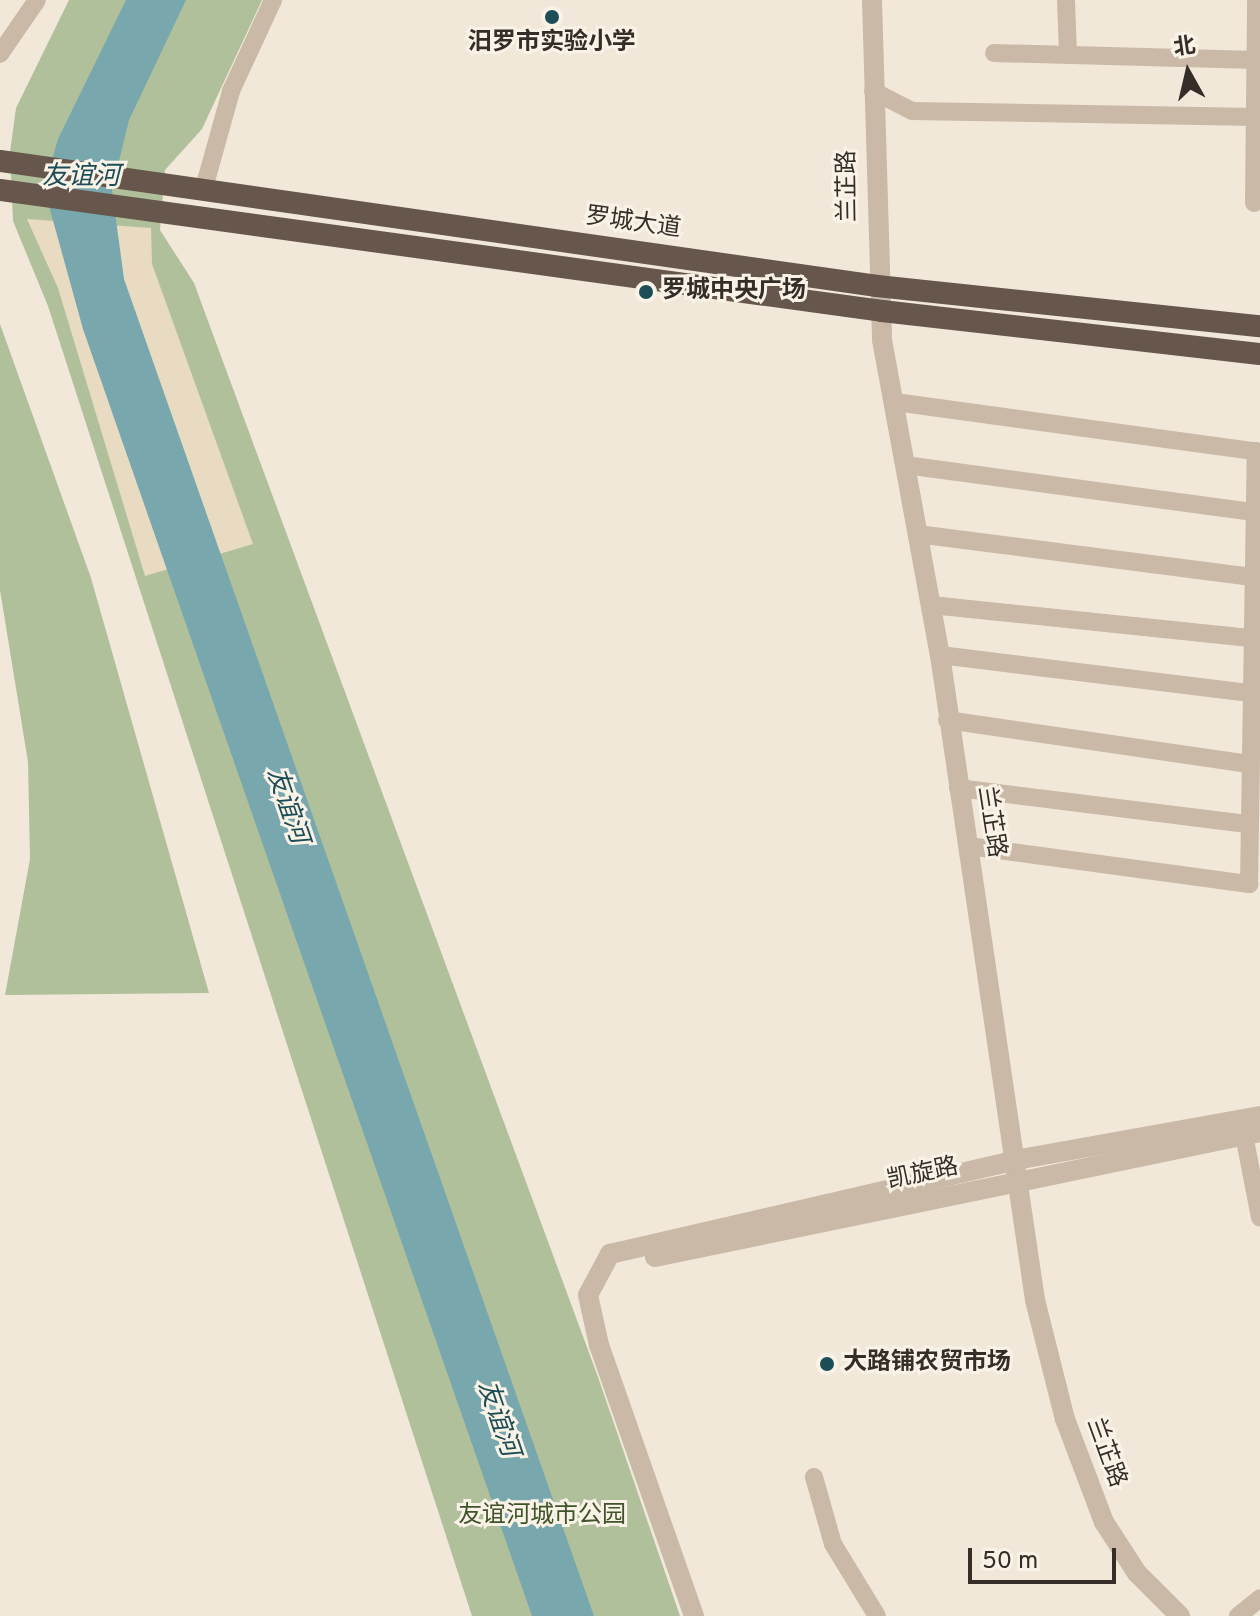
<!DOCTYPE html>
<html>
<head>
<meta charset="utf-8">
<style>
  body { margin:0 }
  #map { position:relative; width:1260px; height:1616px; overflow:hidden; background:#f1e8da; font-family:Overpass,"Noto Sans SC",sans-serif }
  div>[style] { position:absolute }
  .green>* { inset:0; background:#b0c09a }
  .plaza>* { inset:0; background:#e9dbc1 }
  .water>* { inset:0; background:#79a7ae }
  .minor>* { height:18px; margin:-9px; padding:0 9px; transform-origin:9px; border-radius:9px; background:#c9b9a6 }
  .tertiary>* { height:20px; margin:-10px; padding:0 10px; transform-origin:10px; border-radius:10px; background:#c9b9a6 }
  .trunk>* { height:22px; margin:-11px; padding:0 11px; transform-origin:11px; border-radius:11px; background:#66564b }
  .dots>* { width:22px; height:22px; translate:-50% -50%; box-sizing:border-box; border:4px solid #f9f2e6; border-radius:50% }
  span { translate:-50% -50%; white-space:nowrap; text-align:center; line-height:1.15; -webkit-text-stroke:6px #f9f2e6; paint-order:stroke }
  .poi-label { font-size:24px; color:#352d27; font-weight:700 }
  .left { translate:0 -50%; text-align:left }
  .street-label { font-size:24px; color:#352d27 }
  .park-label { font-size:24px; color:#41532b }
  .water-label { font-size:26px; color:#1d4d56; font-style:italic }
  .north { position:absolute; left:1148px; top:32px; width:80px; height:80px; -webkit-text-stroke:6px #f9f2e6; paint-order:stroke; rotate:352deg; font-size:22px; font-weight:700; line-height:32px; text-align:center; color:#352d27 }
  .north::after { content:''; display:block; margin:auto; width:28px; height:36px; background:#352d27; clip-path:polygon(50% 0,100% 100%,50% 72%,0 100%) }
  .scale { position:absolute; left:968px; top:1548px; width:148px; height:36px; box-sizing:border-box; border:4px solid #352d27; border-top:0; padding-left:10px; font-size:24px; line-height:28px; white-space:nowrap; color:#352d27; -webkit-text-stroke:6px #f9f2e6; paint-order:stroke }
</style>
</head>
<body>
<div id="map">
  <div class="green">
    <div style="clip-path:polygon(69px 0,262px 0,202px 129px,165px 170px,160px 230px,194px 283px,598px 1377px,680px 1616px,472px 1616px,48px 306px,13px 221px,10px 152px,16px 108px)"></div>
    <div style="clip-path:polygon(0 324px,91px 578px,209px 993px,5px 995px,30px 859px,28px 762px,0 590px)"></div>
  </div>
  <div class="plaza">
    <div style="clip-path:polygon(27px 219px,151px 228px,152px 264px,253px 544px,145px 576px,58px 288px)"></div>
  </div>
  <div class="water">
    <div style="clip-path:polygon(126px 0,186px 0,129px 120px,112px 190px,124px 279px,594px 1616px,532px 1616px,83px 329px,44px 188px,58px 139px)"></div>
  </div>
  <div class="minor">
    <div style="left:1066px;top:0;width:55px;rotate:87.9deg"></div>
    <div style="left:994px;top:53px;width:263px;rotate:1.5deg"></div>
    <div style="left:0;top:54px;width:65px;rotate:-55.6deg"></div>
    <div style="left:873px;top:91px;width:44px;rotate:27.1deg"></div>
    <div style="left:912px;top:111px;width:344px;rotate:1deg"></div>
    <div style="left:204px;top:188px;width:101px;rotate:-74.4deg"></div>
    <div style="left:231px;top:91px;width:100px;rotate:-65.2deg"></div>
    <div style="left:1254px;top:203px;width:203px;rotate:-89.4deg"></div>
    <div style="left:895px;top:402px;width:368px;rotate:7.8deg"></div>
    <div style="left:905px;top:465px;width:352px;rotate:7.7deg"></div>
    <div style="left:917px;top:534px;width:340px;rotate:7.3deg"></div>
    <div style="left:931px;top:605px;width:323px;rotate:5.9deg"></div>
    <div style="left:940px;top:655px;width:321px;rotate:7deg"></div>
    <div style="left:947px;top:720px;width:305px;rotate:8.3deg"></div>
    <div style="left:958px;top:788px;width:293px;rotate:7.1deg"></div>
    <div style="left:968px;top:846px;width:284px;rotate:7.7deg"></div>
    <div style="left:1249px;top:884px;width:433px;rotate:-89.1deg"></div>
    <div style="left:1244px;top:1135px;width:84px;rotate:79deg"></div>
    <div style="left:814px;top:1477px;width:70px;rotate:74.2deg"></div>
    <div style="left:833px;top:1544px;width:84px;rotate:58.6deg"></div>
    <div style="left:1238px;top:1616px;width:28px;rotate:-39deg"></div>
  </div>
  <div class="tertiary">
    <div style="left:872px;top:0;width:340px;rotate:88.3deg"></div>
    <div style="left:882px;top:340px;width:320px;rotate:79.6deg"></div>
    <div style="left:940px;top:655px;width:652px;rotate:81.62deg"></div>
    <div style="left:1035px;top:1300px;width:123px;rotate:75.9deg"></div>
    <div style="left:1065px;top:1419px;width:110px;rotate:69.3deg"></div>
    <div style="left:1104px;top:1522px;width:61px;rotate:57.1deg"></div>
    <div style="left:1137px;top:1573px;width:61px;rotate:45deg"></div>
    <div style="left:655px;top:1257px;width:618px;rotate:-11.67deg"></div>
    <div style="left:694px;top:1616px;width:287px;rotate:-109.3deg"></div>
    <div style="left:599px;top:1345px;width:51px;rotate:-102.4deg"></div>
    <div style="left:588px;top:1295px;width:47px;rotate:-61.8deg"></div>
    <div style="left:610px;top:1254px;width:417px;rotate:-13deg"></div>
    <div style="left:1016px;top:1160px;width:248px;rotate:-10.2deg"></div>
  </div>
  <div class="trunk">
    <div style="left:0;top:161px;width:886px;rotate:8.11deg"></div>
    <div style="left:877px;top:286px;width:385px;rotate:6deg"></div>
    <div style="left:0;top:190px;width:890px;rotate:7.81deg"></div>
    <div style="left:882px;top:311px;width:380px;rotate:6.5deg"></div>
  </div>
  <div class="dots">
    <div style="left:552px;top:17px;background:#1d4d56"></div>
    <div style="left:646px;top:292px;background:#1d4d56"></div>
    <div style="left:827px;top:1364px;background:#1d4d56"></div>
  </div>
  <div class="poi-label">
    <span style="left:552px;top:44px">汨罗市实验小学</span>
    <span class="left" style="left:662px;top:292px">罗城中央广场</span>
    <span class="left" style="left:843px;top:1364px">大路铺农贸市场</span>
  </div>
  <div class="street-label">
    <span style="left:849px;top:186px;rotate:-91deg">兰芷路</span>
    <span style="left:633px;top:224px;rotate:8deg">罗城大道</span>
    <span style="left:990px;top:822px;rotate:81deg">兰芷路</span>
    <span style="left:923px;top:1175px;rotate:-12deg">凯旋路</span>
    <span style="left:1105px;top:1453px;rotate:70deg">兰芷路</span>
  </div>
  <div class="park-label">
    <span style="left:542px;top:1517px">友谊河城市公园</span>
  </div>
  <div class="water-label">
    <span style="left:81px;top:178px">友谊河</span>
    <span style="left:286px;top:806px;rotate:71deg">友谊河</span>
    <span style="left:497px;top:1419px;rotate:71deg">友谊河</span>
  </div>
  <div class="north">北</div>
  <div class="scale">50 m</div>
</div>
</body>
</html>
